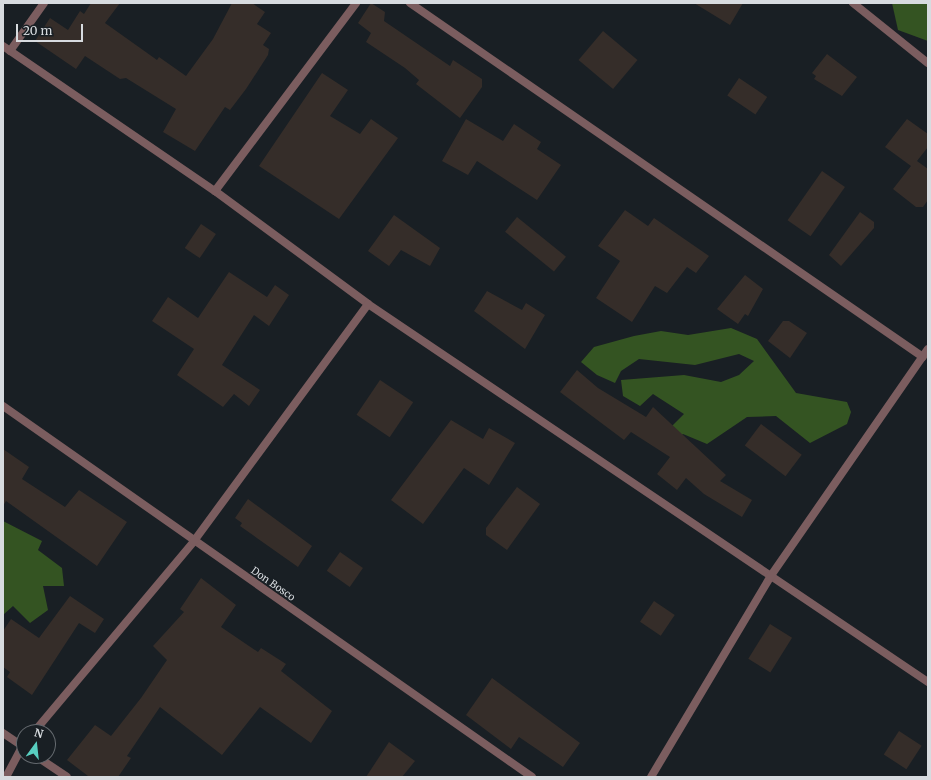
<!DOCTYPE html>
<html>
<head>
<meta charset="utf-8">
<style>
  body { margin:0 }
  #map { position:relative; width:931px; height:780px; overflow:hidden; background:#191f24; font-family:Merriweather,serif }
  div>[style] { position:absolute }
  .forest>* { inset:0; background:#345422 }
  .building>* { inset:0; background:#352d29; transform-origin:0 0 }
  .minor>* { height:8px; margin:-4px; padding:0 4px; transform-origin:4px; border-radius:4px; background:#7b5d5f }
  span { translate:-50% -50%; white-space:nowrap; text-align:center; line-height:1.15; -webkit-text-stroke:3.5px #191f24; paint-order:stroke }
  .street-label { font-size:10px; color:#d7dbdf }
  .frame { position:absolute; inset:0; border:4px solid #d7dbdf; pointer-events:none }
  .north { position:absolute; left:16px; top:724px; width:40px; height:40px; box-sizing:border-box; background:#191f24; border:1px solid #656a6f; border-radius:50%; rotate:15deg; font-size:11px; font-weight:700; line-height:16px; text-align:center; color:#d7dbdf }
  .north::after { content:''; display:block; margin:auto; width:14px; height:18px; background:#58cec0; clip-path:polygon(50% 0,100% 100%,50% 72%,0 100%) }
  .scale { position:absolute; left:16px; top:24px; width:67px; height:18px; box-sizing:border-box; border:2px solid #d7dbdf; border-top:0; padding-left:5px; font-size:12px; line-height:14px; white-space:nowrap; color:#d7dbdf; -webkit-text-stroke:3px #191f24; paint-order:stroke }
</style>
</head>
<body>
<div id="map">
  <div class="forest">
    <div style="clip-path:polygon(892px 3px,928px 3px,928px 41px,898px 30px)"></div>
    <div style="clip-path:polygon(731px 328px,757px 339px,796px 393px,847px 402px,851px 412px,847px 424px,810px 443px,776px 416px,747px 417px,707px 444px,683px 434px,668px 445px,666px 432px,684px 414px,653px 394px,640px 406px,623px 396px,621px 380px,684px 375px,721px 382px,739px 375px,754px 361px,739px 354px,695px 365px,639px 359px,621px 371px,615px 383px,597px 375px,581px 362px,594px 347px,634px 336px,661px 331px,688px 335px)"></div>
    <div style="clip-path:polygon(3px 521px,42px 541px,38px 550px,62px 568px,64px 586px,43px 586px,48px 610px,30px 623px,13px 606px,3px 615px)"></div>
  </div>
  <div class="building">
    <div style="clip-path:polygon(91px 3px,120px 3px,105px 23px,157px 60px,159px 57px,186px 76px,213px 39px,232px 3px,252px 3px,265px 12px,257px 24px,271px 33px,263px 45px,269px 49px,268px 55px,246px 89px,230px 110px,225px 107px,195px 151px,163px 132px,176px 109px,126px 78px,120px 79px,85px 56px,76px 69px,35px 41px,50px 18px,68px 30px,80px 11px,84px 14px)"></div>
    <div style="clip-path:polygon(371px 3px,385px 12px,384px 21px,450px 66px,453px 60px,482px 79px,482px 87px,460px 118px,416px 84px,419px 80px,405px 68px,366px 42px,371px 33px,358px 23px)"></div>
    <div style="clip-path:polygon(694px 3px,743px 3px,730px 25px)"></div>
    <div style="left:603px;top:31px;width:45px;height:38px;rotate:40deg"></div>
    <div style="clip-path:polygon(827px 54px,857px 77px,842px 96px,814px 79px,816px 76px,812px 73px)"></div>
    <div style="clip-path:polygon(322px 73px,348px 90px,330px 116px,360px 134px,371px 119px,398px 138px,339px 219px,259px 166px)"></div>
    <div style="left:739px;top:78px;width:34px;height:21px;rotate:34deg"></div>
    <div style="clip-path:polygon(466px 119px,503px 141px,514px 124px,541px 142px,537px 149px,561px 165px,537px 200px,477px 161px,468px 175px,442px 161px)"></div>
    <div style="clip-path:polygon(907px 119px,928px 134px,928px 147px,917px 161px,928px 169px,928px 200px,923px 207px,916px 207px,893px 189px,911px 166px,885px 147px)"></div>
    <div style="left:822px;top:171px;width:28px;height:60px;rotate:35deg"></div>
    <div style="clip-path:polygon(625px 210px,648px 226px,654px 218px,709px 256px,696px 273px,687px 267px,667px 293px,655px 286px,632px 322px,596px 298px,620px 261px,598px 246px)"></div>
    <div style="clip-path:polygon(860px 212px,874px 222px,874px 228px,841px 266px,829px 255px)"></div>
    <div style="clip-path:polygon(394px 215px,440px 248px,430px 266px,401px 250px,389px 266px,368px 251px)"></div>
    <div style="left:517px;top:217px;width:63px;height:19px;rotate:39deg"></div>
    <div style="left:201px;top:224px;width:18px;height:29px;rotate:34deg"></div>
    <div style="clip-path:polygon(229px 272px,267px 297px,275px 285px,289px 295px,269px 326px,254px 315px,222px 365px,260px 390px,249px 406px,234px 394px,223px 407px,177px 375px,194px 349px,152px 321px,168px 297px,198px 318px)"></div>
    <div style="clip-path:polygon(745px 275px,763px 289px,748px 316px,745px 314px,738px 324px,717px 309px)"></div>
    <div style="clip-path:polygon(487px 291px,522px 310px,526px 303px,545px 315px,525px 349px,474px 311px)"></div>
    <div style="clip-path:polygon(783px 321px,789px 321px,807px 333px,790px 358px,768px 341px)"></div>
    <div style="clip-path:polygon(577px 370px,598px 388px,646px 417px,653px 407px,726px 475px,720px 481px,752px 500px,742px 517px,704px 494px,686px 478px,677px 490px,657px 474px,670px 457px,631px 432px,624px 440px,560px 392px)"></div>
    <div style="left:380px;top:380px;width:40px;height:42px;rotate:34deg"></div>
    <div style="clip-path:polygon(451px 420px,483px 439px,489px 428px,515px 443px,489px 485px,464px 468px,423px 524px,391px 500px)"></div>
    <div style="left:761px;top:424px;width:51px;height:27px;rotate:37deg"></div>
    <div style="clip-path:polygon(3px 449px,29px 467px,22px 479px,65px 507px,79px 490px,127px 522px,97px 566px,6px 501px,3px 506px)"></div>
    <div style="clip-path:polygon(517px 487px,540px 504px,507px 550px,486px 535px,486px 528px)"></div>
    <div style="clip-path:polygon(248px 499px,312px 546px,298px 567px,240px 526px,242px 523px,235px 518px)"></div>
    <div style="left:340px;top:552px;width:28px;height:23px;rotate:35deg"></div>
    <div style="clip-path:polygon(201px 578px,236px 605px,221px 627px,258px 652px,261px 648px,286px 664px,281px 671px,332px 711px,311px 743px,260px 707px,222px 755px,160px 707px,127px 756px,131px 758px,118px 777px,88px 776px,67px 760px,95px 725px,111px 736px,141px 698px,167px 660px,153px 646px,184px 612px,180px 609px)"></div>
    <div style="clip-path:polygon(70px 596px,104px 619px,95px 633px,79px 623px,32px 695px,7px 677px,10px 672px,3px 667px,3px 631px,11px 619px,39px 638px)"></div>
    <div style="left:654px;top:601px;width:25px;height:25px;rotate:34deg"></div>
    <div style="left:770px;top:624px;width:26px;height:41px;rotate:32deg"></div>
    <div style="clip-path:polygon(492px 678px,580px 743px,563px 767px,519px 737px,511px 749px,466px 715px)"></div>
    <div style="left:899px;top:731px;width:27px;height:28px;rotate:33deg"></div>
    <div style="clip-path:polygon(389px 742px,415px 761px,402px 777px,366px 777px)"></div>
  </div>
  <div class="minor">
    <div style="left:410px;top:3px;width:623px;rotate:34.61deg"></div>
    <div style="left:853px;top:3px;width:96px;rotate:38.7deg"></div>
    <div style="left:3px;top:46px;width:257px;rotate:34.4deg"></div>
    <div style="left:215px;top:191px;width:190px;rotate:36.4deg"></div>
    <div style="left:368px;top:304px;width:676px;rotate:34.02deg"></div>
    <div style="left:10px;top:51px;width:59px;rotate:-54.7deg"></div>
    <div style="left:215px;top:191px;width:235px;rotate:-53.1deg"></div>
    <div style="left:3px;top:406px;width:646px;rotate:35.04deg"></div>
    <div style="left:34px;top:732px;width:249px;rotate:-50deg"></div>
    <div style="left:194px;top:541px;width:294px;rotate:-53.7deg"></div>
    <div style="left:3px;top:733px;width:25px;rotate:34deg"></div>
    <div style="left:36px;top:756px;width:37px;rotate:34deg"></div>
    <div style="left:6px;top:777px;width:38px;rotate:-62deg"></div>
    <div style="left:651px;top:777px;width:233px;rotate:-59.2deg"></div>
    <div style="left:770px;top:577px;width:277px;rotate:-55.3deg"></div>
  </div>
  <div class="street-label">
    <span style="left:273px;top:584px;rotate:35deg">Don Bosco</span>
  </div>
  <div class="frame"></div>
  <div class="north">N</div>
  <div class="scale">20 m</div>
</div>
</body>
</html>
